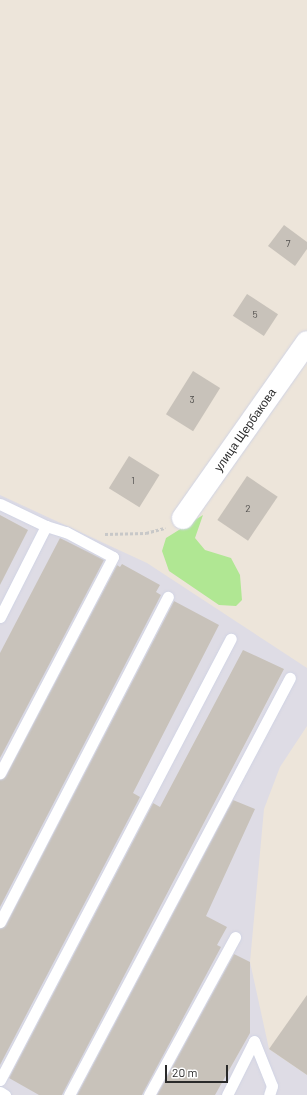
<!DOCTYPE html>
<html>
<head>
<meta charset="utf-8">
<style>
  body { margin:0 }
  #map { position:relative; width:307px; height:1095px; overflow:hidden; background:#ede5da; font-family:Barlow,sans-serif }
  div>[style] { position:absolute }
  .industrial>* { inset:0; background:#dedce5 }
  .green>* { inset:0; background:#b0e793 }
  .building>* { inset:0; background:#c8c2ba; transform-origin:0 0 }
  .path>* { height:2.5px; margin-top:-1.25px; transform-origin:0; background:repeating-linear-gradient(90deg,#c8c8c8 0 3px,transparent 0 5px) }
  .roads { filter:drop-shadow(0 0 1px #d0d3e4) drop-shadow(0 0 1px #d0d3e4) }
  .lane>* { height:11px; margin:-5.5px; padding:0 5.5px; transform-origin:5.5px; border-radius:5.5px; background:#fff }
  .street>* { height:22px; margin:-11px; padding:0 11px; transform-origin:11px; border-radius:11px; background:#fff }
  span { translate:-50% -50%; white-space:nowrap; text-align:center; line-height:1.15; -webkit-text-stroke:3px #fff; paint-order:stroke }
  .number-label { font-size:10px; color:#52504e }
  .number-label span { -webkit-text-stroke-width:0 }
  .street-label { font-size:12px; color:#2a2a2a }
  .scale { position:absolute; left:165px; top:1065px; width:63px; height:18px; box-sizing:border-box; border:2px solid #2a2a2a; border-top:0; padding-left:5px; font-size:12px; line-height:14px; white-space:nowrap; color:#2a2a2a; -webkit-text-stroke:3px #fff; paint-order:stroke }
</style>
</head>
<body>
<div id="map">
  <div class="industrial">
    <div style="clip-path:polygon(0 495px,147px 563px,307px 668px,307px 726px,280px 767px,264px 809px,250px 962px,269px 1049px,307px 1075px,307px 1095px,0 1095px)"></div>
  </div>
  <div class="green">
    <div style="clip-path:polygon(203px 515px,195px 538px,205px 550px,231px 558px,240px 575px,242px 600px,236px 606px,219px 605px,169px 571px,162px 551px,166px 538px)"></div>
  </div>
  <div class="building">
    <div style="clip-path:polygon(284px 225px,307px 242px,307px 249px,295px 266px,268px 246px)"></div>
    <div style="left:247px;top:294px;width:37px;height:26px;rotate:33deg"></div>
    <div style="left:193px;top:371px;width:32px;height:51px;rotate:32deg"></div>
    <div style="left:129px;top:456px;width:36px;height:38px;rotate:32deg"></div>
    <div style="left:247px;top:476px;width:37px;height:53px;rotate:34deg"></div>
    <div style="clip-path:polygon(0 515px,28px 530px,0 585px)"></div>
    <div style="clip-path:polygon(60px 538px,104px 560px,0 758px,0 653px)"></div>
    <div style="clip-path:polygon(122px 564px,160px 585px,156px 592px,161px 595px,0 907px,0 780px,6px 776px,117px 565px,120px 567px)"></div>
    <div style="clip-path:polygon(174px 601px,219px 625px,133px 793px,140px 797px,0 1065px,0 929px,6px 925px)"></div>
    <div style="clip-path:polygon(243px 650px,284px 669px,62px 1095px,39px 1095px,9px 1078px,153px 803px,160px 807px)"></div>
    <div style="clip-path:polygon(233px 800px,255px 809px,206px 916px,227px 927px,217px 945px,221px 947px,142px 1095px,77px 1095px)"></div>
    <div style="clip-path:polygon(234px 954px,250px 962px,250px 1033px,215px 1095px,157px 1095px)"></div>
    <div style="clip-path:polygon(307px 995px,307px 1075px,269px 1049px)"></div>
  </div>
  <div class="path">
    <div style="left:105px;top:534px;width:41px;rotate:-1.4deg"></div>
    <div style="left:146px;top:533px;width:20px;rotate:-15deg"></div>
  </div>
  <div class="roads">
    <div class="lane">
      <div style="left:0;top:504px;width:51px;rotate:25.6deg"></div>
      <div style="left:46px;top:526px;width:21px;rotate:17deg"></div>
      <div style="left:66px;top:532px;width:53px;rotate:28deg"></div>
      <div style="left:113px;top:557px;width:244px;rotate:117.6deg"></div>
      <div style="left:0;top:617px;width:102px;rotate:-63.2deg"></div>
      <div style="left:0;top:922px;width:366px;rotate:-62.7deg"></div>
      <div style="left:254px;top:1041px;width:48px;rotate:68.2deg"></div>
      <div style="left:272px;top:1086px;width:9px;rotate:108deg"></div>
      <div style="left:0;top:1080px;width:498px;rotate:-62.4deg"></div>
      <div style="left:0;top:1092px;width:6px;rotate:31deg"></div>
      <div style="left:69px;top:1095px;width:472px;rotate:-62.1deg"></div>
      <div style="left:149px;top:1095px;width:180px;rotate:-61.4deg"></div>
      <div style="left:227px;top:1095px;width:60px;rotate:-63.4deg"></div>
    </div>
    <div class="street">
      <div style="left:183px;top:518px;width:215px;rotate:-54.8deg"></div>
    </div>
  </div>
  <div class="number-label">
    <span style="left:288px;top:244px">7</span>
    <span style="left:255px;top:315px">5</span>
    <span style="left:192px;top:400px">3</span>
    <span style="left:133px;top:481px">1</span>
    <span style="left:248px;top:509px">2</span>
  </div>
  <div class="street-label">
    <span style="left:245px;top:430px;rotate:-55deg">улица Щербакова</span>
  </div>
  <div class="scale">20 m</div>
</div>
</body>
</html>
